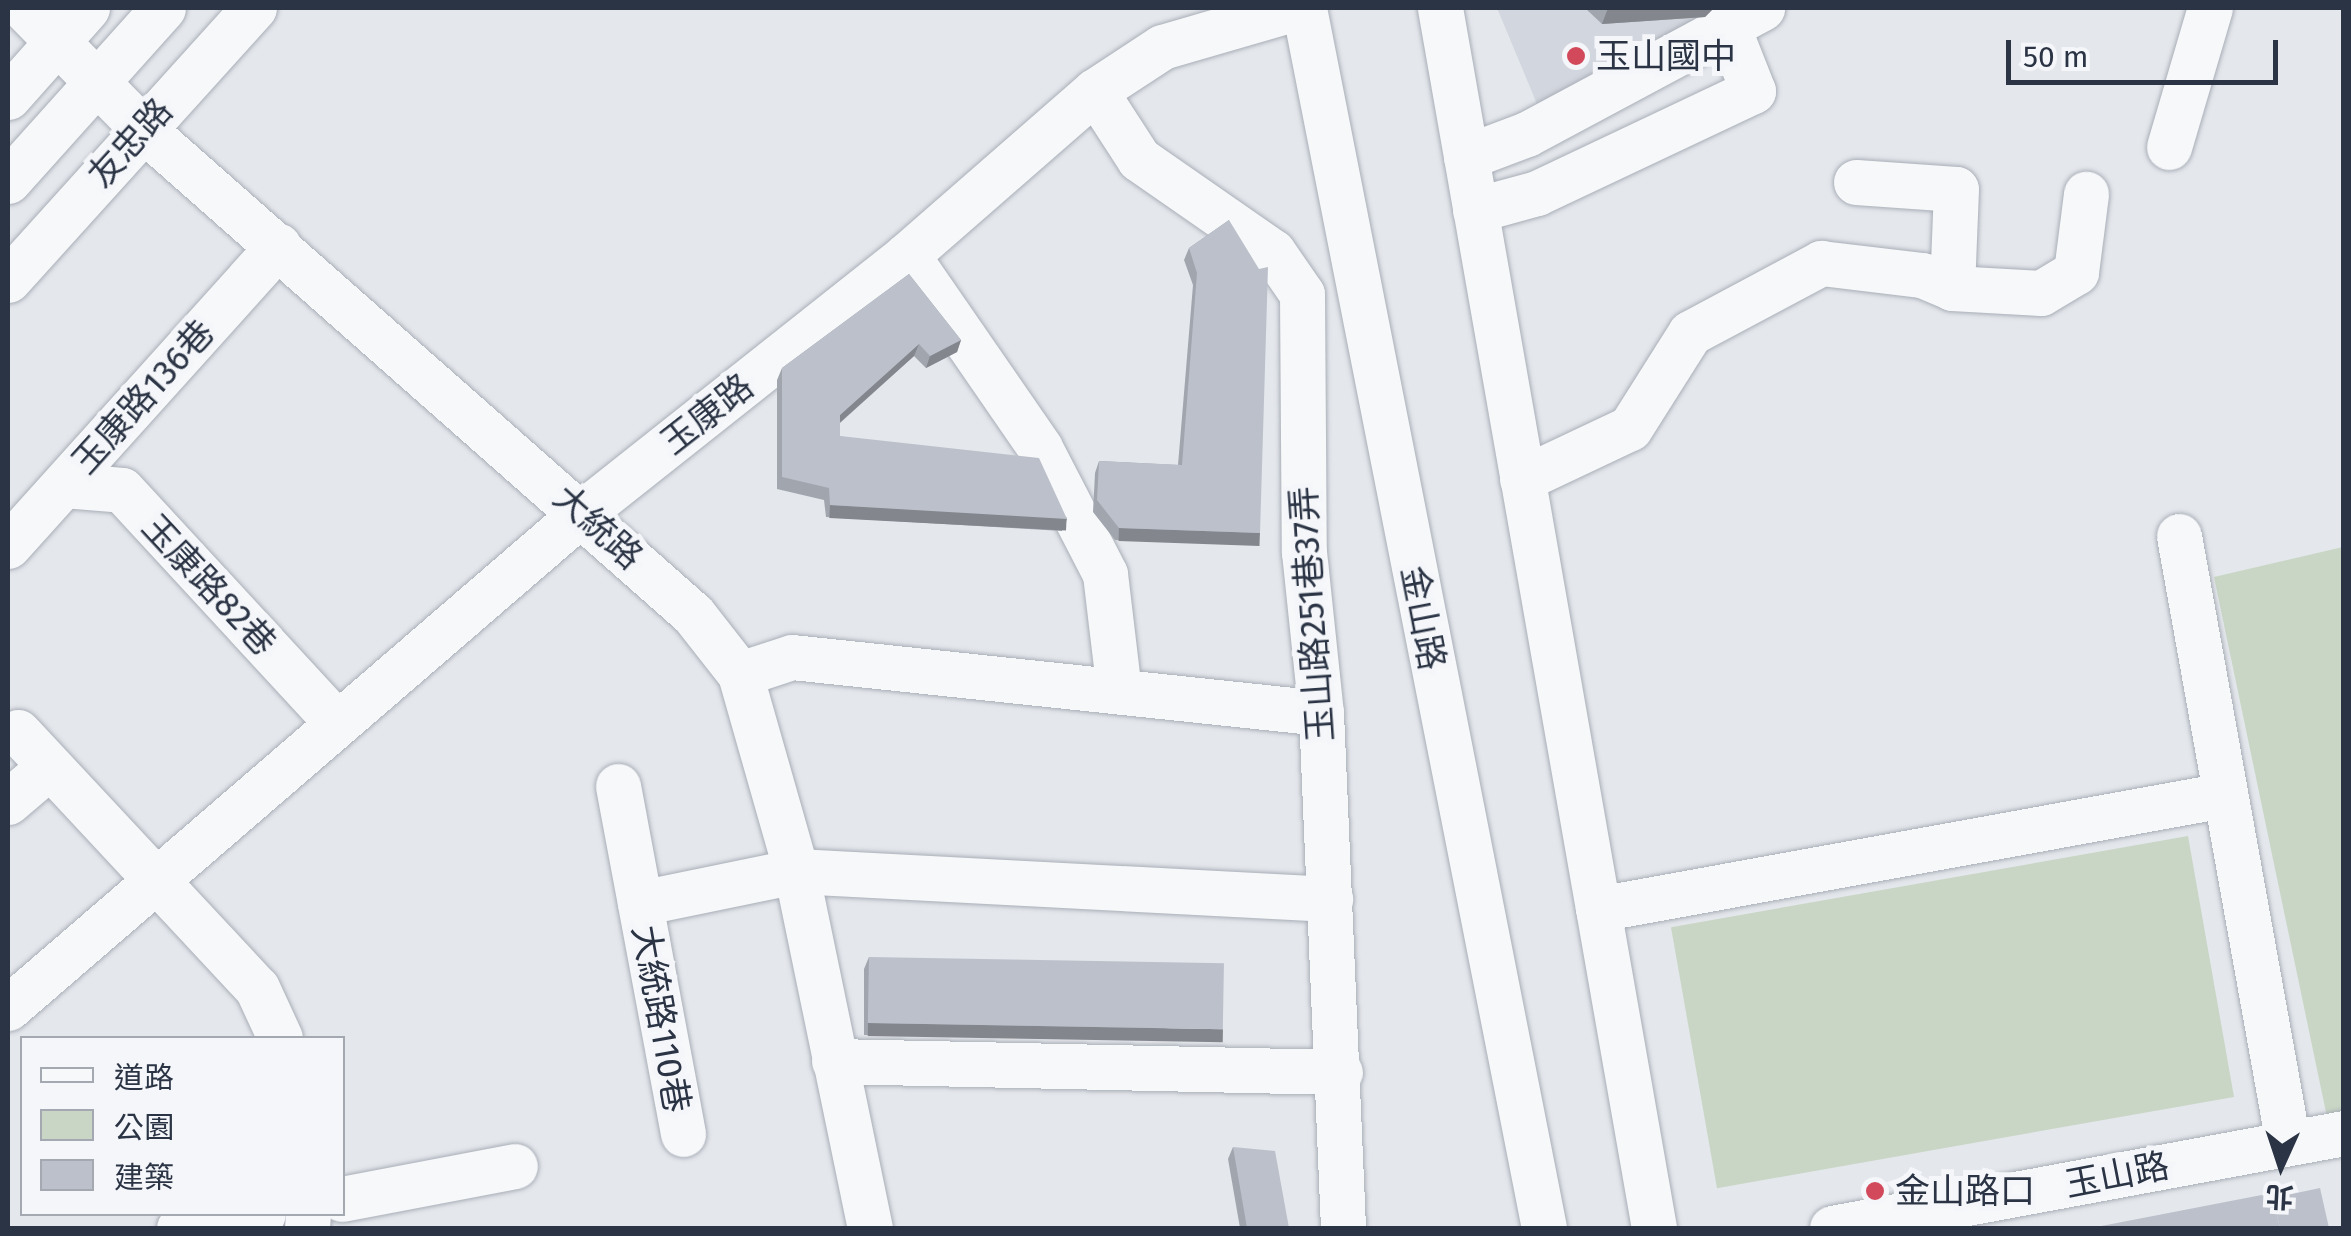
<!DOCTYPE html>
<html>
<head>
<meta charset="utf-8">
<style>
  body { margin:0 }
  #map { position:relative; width:2351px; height:1236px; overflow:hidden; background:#e4e7ec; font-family:"Fira Sans","Noto Sans TC",sans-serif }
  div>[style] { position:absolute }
  .built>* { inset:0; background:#d2d6de }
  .green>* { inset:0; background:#c9d6c5; transform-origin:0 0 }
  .roads { filter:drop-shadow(0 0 2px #a9aeb7) drop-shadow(0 0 2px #a9aeb7) }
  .minor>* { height:45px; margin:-22.5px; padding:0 22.5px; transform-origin:22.5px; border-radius:22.5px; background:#f7f8fa }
  .wall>* { inset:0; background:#a1a5ae }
  .shaded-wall>* { inset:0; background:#83868d; transform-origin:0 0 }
  .building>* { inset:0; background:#bbc0ca; transform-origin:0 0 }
  .dots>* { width:28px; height:28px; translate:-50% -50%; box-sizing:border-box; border:5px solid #f4f6f9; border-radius:50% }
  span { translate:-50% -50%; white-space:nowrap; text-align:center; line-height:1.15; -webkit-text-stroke:10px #f4f6f9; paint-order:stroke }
  .poi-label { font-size:35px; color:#2b3445 }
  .left { translate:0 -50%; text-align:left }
  .street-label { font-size:35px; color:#2b3445 }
  .frame { position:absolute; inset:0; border:10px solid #2b3445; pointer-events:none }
  .legend { position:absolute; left:20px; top:1036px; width:325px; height:180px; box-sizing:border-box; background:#f4f6f9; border:2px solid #a4a8b1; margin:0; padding:12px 18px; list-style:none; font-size:30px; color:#2b3445 }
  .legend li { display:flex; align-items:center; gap:20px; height:50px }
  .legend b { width:50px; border:2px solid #a4a8b1 }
  .north { position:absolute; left:2231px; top:1116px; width:100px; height:100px; -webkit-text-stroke:8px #f4f6f9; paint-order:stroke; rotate:183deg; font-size:28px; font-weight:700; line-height:40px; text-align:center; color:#2b3445 }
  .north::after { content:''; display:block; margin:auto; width:35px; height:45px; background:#2b3445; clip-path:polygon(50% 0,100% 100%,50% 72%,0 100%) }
  .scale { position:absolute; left:2006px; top:40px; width:272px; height:45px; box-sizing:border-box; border:5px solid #2b3445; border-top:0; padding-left:12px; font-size:30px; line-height:35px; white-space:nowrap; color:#2b3445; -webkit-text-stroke:8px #f4f6f9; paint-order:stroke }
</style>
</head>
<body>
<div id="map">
  <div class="built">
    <div style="clip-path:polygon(1497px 8px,1733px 8px,1537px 104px)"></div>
  </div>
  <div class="green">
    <div style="clip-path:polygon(2343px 547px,2343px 1114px,2327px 1117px,2214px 577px)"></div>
    <div style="left:2188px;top:836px;width:265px;height:525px;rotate:80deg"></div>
  </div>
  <div class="roads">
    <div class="minor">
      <div style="left:24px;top:8px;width:170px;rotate:45.5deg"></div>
      <div style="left:143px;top:129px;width:733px;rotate:41.41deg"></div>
      <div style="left:693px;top:614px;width:76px;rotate:51.9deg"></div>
      <div style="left:740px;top:674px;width:205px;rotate:74.1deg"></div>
      <div style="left:796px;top:871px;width:365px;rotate:78.3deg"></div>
      <div style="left:1304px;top:8px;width:1243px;rotate:78.87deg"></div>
      <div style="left:1440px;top:8px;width:1239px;rotate:80.05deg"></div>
      <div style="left:1095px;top:91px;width:81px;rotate:57.1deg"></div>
      <div style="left:1139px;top:159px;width:163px;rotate:34.8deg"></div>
      <div style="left:1273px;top:252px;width:51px;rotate:55.4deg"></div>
      <div style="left:1302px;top:294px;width:258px;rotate:89.6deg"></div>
      <div style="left:1304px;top:552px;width:162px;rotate:84deg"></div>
      <div style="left:1321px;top:713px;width:515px;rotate:87.55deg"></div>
      <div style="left:8px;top:97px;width:119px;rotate:-48.4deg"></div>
      <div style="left:2169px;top:147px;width:145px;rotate:-73.6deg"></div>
      <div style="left:1466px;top:157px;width:65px;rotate:-20.7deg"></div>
      <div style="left:1527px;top:134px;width:267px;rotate:-28.2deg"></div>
      <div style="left:8px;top:181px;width:232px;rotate:-48.1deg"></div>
      <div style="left:1856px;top:182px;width:100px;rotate:4deg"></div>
      <div style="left:1956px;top:189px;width:99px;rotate:92.3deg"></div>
      <div style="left:1475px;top:210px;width:64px;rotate:-15.3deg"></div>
      <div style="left:1537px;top:193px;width:239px;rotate:-25.3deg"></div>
      <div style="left:1753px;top:91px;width:71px;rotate:-111.5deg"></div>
      <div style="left:907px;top:255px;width:234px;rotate:55.4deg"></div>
      <div style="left:1040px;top:448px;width:142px;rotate:62.7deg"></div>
      <div style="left:1105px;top:574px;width:118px;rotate:83.2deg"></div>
      <div style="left:8px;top:280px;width:367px;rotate:-47.9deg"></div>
      <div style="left:1522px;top:479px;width:119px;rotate:-25.3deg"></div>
      <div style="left:1630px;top:428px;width:112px;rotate:-57.7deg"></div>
      <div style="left:1690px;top:333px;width:149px;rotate:-28.1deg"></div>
      <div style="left:1821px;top:263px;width:102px;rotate:6.8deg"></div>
      <div style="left:1922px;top:275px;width:33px;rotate:23deg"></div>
      <div style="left:1952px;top:288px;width:89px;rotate:3.2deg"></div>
      <div style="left:2041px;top:293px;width:41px;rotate:-31deg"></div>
      <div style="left:2076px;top:272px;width:79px;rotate:-82.7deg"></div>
      <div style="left:64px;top:485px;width:58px;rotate:4.9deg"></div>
      <div style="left:122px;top:490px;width:317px;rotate:47.3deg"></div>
      <div style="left:2179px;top:536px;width:617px;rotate:79.82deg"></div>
      <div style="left:8px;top:546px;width:404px;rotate:-48deg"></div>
      <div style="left:740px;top:674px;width:55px;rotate:-18.1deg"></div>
      <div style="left:792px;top:657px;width:532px;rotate:6.04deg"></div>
      <div style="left:18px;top:732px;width:350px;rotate:47deg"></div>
      <div style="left:257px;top:988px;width:55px;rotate:65.3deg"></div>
      <div style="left:618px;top:786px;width:354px;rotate:79.4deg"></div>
      <div style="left:8px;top:802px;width:54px;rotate:-40.5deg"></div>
      <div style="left:640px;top:903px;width:159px;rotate:-11.6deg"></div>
      <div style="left:796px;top:871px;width:535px;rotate:3deg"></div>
      <div style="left:1598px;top:909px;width:636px;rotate:-10.32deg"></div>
      <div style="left:8px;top:1008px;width:759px;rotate:-40.78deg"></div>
      <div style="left:583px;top:512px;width:414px;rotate:-38.4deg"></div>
      <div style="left:907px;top:255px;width:249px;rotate:-41.1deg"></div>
      <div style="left:1095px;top:91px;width:80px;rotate:-33.3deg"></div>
      <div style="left:1162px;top:47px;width:140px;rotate:-16.2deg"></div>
      <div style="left:834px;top:1061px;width:506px;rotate:1.25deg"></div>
      <div style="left:342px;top:1199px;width:176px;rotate:-10.8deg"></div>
      <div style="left:179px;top:1228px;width:85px;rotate:-9.5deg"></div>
      <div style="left:307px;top:1228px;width:14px;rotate:-86deg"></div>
      <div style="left:1832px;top:1228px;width:521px;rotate:-10.51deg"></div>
    </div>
  </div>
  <div class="wall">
    <div style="clip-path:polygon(1585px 8px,1714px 8px,1705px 17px,1602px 24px)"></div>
    <div style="clip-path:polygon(1229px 220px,1260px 533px,1256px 545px,1115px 540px,1093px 512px,1095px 473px,1099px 461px,1178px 465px,1193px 285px,1184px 260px,1189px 248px)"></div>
    <div style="clip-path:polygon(909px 274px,961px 340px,957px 352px,926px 368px,914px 356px,840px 423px,840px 436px,1067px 519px,1062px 531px,826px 517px,824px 500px,777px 489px,777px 380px,782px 368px)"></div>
    <div style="clip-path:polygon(869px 957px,1219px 1041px,864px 1035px,864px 969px)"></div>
    <div style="clip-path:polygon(1233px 1147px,1289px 1228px,1240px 1228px,1228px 1159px)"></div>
  </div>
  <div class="shaded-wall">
    <div style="clip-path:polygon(1608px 8px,1714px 8px,1705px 17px,1602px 24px)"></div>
    <div style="clip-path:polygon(961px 340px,957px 352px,926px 368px,930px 356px)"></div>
    <div style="clip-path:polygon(919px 344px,914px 356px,836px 426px,840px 415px)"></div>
    <div style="left:830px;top:505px;width:237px;height:13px;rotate:3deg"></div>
    <div style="left:1119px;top:528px;width:141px;height:13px;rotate:2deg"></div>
    <div style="left:868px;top:1023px;width:355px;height:13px;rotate:1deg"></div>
  </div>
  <div class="building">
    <div style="clip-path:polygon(1229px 220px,1259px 269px,1268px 267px,1260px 533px,1119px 528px,1097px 500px,1099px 461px,1182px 465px,1197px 273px,1189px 248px)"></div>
    <div style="clip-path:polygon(909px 274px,961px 340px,930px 356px,919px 344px,840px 415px,840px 436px,1039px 458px,1067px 519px,830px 505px,829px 488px,782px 477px,782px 368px)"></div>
    <div style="left:869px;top:957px;width:355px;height:66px;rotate:1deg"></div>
    <div style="clip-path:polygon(1233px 1147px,1275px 1151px,1289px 1228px,1247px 1228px)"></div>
    <div style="clip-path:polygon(2320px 1188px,2329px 1228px,2280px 1228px,2273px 1198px)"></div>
    <div style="clip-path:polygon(2272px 1193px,2280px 1228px,2091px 1228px)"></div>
  </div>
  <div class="dots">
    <div style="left:1576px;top:56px;background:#d1495b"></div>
    <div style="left:1875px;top:1191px;background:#d1495b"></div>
  </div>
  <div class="poi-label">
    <span class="left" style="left:1596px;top:56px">玉山國中</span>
    <span class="left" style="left:1895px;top:1191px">金山路口</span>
  </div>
  <div class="street-label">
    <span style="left:130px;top:143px;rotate:-48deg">友忠路</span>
    <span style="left:143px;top:397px;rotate:-48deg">玉康路136巷</span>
    <span style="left:707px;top:414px;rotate:-38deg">玉康路</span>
    <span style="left:598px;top:527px;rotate:42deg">大統路</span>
    <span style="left:209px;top:585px;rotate:47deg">玉康路82巷</span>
    <span style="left:1312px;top:614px;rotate:-94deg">玉山路251巷37弄</span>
    <span style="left:1423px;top:618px;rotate:79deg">金山路</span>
    <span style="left:661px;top:1019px;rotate:80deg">大統路110巷</span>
    <span style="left:2117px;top:1175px;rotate:-11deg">玉山路</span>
  </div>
  <div class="frame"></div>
  <ul class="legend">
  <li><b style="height:12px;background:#f7f8fa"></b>道路</li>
  <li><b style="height:28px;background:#c9d6c5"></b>公園</li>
  <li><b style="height:28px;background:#bbc0ca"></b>建築</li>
  </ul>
  <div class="north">北</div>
  <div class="scale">50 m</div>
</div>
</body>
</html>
